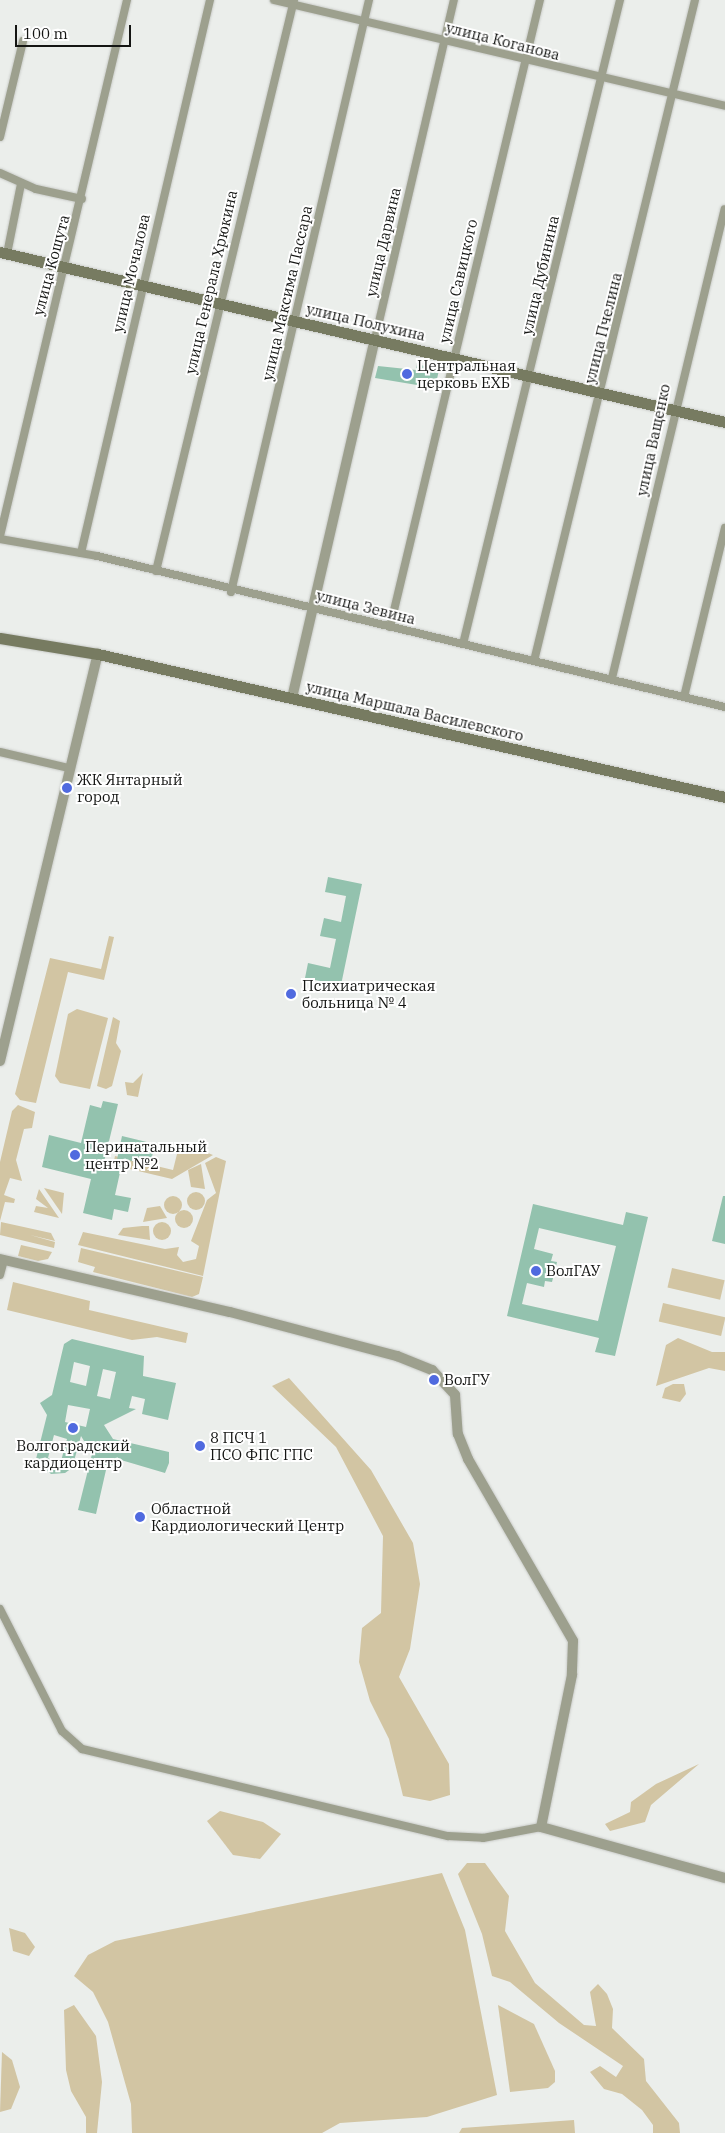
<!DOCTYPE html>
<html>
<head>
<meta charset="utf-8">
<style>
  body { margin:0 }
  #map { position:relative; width:725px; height:2133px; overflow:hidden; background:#ebeeeb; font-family:"IBM Plex Serif",serif }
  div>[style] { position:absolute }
  .green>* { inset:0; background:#d2c5a3; transform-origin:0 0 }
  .round { border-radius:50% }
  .building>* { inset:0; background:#93c2ae }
  .roads { filter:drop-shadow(0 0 1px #c9cbc8) drop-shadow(0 0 1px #c9cbc8) }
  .minor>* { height:8px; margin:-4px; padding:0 4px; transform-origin:4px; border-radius:4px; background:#9da08e }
  .tertiary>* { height:10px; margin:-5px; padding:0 5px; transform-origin:5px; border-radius:5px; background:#9da08e }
  .secondary>* { height:11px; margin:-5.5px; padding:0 5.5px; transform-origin:5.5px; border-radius:5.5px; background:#777b61 }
  .dots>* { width:14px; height:14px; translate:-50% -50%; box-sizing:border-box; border:2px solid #fff; border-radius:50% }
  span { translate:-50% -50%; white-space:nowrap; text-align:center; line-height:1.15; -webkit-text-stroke:4px #fff; paint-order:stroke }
  .street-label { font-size:15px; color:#141513 }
  .poi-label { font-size:15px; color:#141513 }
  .left { translate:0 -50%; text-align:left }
  .scale { position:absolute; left:15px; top:25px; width:116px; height:22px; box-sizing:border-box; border:2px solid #141513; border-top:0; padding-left:6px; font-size:15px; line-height:18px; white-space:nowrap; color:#141513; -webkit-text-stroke:4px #fff; paint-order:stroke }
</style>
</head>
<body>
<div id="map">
  <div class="green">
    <div style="clip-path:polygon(109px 936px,114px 937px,104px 980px,68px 972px,36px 1103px,20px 1100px,15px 1094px,50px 958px,101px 969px)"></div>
    <div style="clip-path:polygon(77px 1009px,108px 1018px,90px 1089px,60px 1083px,55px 1076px,68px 1014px)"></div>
    <div style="clip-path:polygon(113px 1017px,120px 1021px,116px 1043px,121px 1051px,112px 1086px,106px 1089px,97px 1086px)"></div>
    <div style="clip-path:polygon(143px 1073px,138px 1097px,127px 1095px,125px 1082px,133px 1083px)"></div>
    <div style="clip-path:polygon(18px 1105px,35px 1112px,32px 1128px,24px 1129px,16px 1160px,22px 1181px,10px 1178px,4px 1195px,15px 1199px,14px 1203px,5px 1202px,0 1221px,0 1162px,12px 1111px)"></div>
    <div style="clip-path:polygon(185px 1144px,213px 1155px,172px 1179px,113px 1165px,115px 1156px,173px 1170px,179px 1146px)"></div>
    <div style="clip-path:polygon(216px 1157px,226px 1161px,203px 1276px,78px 1245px,83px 1232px,165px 1249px,179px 1247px,177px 1255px,183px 1262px,196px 1259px,199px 1246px,191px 1241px,207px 1200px,216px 1193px,205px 1163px)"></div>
    <div style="clip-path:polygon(201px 1164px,205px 1189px,191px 1187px,188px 1170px)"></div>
    <div style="clip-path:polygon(44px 1188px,64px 1193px,62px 1214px)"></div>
    <div style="clip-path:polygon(39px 1189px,59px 1218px,34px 1212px,36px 1206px,48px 1208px,36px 1199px)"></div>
    <div class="round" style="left:187px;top:1192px;width:18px;height:18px"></div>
    <div class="round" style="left:164px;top:1196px;width:18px;height:18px"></div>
    <div style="clip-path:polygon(160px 1206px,167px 1218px,143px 1222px,147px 1208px)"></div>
    <div class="round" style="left:175px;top:1210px;width:18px;height:18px"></div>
    <div class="round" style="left:153px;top:1222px;width:18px;height:18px"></div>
    <div style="clip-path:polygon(1px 1222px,51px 1233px,55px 1241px,30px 1235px,55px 1242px,54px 1248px,0 1235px)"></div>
    <div style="clip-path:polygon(142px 1226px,149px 1226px,150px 1240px,118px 1235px,123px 1228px)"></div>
    <div style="clip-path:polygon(21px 1245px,52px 1252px,48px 1259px,38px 1261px,18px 1256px)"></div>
    <div style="clip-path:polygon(81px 1248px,203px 1277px,199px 1294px,192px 1297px,93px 1272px,95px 1267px,78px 1262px)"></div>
    <div style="left:672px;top:1268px;width:54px;height:20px;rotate:13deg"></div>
    <div style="clip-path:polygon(13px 1282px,90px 1301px,89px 1310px,188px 1333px,186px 1343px,157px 1337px,132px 1340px,7px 1310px)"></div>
    <div style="left:663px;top:1303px;width:64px;height:19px;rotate:13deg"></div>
    <div style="clip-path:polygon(678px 1338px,712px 1352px,725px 1352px,725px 1371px,709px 1368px,656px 1386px,666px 1345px)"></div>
    <div style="clip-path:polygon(289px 1378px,371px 1470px,413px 1543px,420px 1584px,410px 1649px,399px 1677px,449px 1764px,450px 1795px,430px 1801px,403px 1796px,389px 1739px,370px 1701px,359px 1662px,362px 1628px,381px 1613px,383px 1536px,336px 1447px,272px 1386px)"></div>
    <div style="clip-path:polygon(673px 1384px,684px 1384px,686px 1394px,680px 1402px,662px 1398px,665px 1388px)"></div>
    <div style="clip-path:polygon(699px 1764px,651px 1805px,645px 1822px,610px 1831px,605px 1824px,630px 1812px,631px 1802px,656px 1784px)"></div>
    <div style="clip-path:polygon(220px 1811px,263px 1822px,281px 1834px,260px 1859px,233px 1855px,207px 1821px)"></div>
    <div style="clip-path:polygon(467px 1863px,485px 1863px,509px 1896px,505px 1931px,535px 1983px,584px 2025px,596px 2026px,590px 1992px,598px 1984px,607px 1994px,613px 2009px,612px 2028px,644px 2059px,646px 2081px,679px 2123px,680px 2133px,653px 2133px,653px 2125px,642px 2110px,622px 2094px,604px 2089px,590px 2072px,600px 2066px,616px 2077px,623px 2066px,559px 2023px,510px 1982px,492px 1976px,482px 1934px,458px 1874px)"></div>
    <div style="clip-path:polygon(442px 1873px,465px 1930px,497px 2095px,427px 2117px,340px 2123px,322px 2133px,132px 2133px,131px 2104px,108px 2022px,93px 1992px,74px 1976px,88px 1955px,115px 1941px)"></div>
    <div style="clip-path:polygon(9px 1928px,25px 1933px,35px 1947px,29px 1956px,13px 1951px)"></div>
    <div style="clip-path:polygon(74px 2005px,96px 2036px,102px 2082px,97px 2133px,86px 2133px,86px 2117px,71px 2091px,66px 2070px,64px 2010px)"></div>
    <div style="clip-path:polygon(498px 2005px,534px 2024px,555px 2071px,555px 2082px,548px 2088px,510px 2092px)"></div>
    <div style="clip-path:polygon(2px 2052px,12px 2060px,20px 2087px,11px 2109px,0 2112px)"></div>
    <div style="clip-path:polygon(574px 2120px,575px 2133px,459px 2133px,462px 2128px)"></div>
  </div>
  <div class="building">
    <div style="clip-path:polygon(417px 364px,439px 370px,435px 388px,375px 378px,378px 366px,416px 370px)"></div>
    <div style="clip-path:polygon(328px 877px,362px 884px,341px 985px,305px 978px,308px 963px,330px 968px,336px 939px,320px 936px,324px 918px,341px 922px,346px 896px,325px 892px)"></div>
    <div style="clip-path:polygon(103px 1101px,118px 1104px,103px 1166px,115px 1169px,122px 1136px,155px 1144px,150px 1165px,123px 1159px,115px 1195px,131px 1198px,128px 1212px,114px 1209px,112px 1220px,83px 1213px,91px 1179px,42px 1167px,49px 1135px,81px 1143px,90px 1105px,101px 1108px)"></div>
    <div style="clip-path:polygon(723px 1196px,725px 1196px,725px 1244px,712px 1241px)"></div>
    <div style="clip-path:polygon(evenodd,533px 1204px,623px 1225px,626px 1212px,648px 1217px,615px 1356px,595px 1352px,599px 1338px,507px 1316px,533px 1204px,539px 1228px,616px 1246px,598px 1321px,522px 1304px,527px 1283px,544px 1287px,545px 1281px,552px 1282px,557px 1262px,551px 1261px,553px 1254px,534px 1249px,539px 1228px)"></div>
    <div style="clip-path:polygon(evenodd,72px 1339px,144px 1356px,143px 1376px,176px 1383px,168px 1420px,142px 1414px,145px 1399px,132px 1396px,129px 1408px,136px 1409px,104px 1425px,113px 1439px,169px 1452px,169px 1463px,165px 1473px,121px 1460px,106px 1470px,96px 1514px,78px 1510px,92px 1454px,81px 1436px,72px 1468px,65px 1473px,51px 1474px,36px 1459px,47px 1415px,40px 1403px,52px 1395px,64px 1344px,72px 1339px,74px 1362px,90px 1366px,86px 1386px,70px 1382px,74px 1362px,72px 1339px,103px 1369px,116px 1372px,110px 1399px,97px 1396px,103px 1369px,72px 1339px,68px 1405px,90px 1409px,86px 1427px,65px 1422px,68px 1405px,72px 1339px,54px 1435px,67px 1439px,61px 1461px,48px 1458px,54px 1435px)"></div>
  </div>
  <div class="roads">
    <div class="minor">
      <div style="left:274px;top:0;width:463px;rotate:13.2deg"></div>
      <div style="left:0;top:137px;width:99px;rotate:-76.5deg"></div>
      <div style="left:0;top:173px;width:39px;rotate:24deg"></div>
      <div style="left:36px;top:189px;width:47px;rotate:12.3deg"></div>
      <div style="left:7px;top:254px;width:71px;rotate:-78.7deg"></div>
      <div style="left:375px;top:339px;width:348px;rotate:-76.9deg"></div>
      <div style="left:0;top:536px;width:551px;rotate:-76.67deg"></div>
      <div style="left:0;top:539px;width:98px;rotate:9.9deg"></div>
      <div style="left:97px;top:556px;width:646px;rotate:13.52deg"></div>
      <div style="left:81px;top:553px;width:568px;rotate:-76.87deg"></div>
      <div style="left:156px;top:571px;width:587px;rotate:-76.41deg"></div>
      <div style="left:231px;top:592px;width:608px;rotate:-76.88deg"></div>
      <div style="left:390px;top:627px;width:645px;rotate:-76.55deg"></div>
      <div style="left:463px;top:644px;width:663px;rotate:-76.3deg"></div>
      <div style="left:534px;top:661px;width:680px;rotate:-76.31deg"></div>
      <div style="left:612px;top:678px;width:482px;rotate:-76.5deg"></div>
      <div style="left:684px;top:697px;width:174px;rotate:-76.4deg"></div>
      <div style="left:0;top:752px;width:71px;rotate:13.1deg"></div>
      <div style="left:0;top:1275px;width:16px;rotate:-75deg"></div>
      <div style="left:0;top:1609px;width:137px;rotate:63.1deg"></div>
      <div style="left:62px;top:1731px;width:27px;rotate:42deg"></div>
      <div style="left:82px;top:1749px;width:376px;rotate:13.4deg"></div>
      <div style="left:448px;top:1836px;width:35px;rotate:3deg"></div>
      <div style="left:483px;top:1838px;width:59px;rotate:-10.7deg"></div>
    </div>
    <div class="tertiary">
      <div style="left:292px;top:698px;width:368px;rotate:-77deg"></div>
      <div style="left:0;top:1061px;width:419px;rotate:-76.5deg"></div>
      <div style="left:0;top:1259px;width:236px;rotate:13deg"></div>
      <div style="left:230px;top:1312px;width:173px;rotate:14.8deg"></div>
      <div style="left:397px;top:1356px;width:38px;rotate:22deg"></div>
      <div style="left:432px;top:1370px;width:34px;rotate:47deg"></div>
      <div style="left:455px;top:1395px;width:39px;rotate:86deg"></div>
      <div style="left:458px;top:1434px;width:27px;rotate:68deg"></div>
      <div style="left:468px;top:1459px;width:210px;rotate:60deg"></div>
      <div style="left:573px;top:1641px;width:34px;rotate:92deg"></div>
      <div style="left:572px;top:1675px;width:155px;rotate:101.5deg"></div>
      <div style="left:541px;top:1827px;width:191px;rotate:15.5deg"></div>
    </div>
    <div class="secondary">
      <div style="left:0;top:252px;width:745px;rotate:13.2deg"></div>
      <div style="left:0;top:638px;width:99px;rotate:9.3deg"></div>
      <div style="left:98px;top:654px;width:643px;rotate:12.85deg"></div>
    </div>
  </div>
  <div class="dots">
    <div style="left:407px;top:374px;background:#506adf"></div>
    <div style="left:67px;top:788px;background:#506adf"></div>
    <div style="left:291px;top:994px;background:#506adf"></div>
    <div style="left:75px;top:1155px;background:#506adf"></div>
    <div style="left:536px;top:1271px;background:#506adf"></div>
    <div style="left:434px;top:1380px;background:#506adf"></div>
    <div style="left:73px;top:1428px;background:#506adf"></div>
    <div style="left:200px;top:1446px;background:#506adf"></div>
    <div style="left:140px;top:1517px;background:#506adf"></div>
  </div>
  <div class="street-label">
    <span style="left:503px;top:41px;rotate:14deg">улица Коганова</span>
    <span style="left:383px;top:242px;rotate:-77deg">улица Дарвина</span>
    <span style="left:51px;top:265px;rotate:-75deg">улица Кошута</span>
    <span style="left:131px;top:273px;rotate:-77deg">улица Мочалова</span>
    <span style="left:540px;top:275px;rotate:-77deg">улица Дубинина</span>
    <span style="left:458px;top:281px;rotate:-77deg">улица Савицкого</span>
    <span style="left:211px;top:282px;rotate:-77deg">улица Генерала Хрюкина</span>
    <span style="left:287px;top:293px;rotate:-77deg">улица Максима Пассара</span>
    <span style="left:366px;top:322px;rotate:13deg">улица Полухина</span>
    <span style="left:603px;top:328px;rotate:-76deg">улица Пчелина</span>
    <span style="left:653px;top:440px;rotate:-78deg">улица Ващенко</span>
    <span style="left:366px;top:607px;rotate:14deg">улица Зевина</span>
    <span style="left:415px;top:711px;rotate:13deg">улица Маршала Василевского</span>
  </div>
  <div class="poi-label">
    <span class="left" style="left:417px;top:374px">Центральная<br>церковь ЕХБ</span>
    <span class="left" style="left:77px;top:788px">ЖК Янтарный<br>город</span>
    <span class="left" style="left:302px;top:994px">Психиатрическая<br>больница № 4</span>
    <span class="left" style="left:85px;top:1155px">Перинатальный<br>центр №2</span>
    <span class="left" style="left:546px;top:1271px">ВолГАУ</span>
    <span class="left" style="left:444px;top:1380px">ВолГУ</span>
    <span class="left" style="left:210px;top:1446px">8 ПСЧ 1<br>ПСО ФПС ГПС</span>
    <span style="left:73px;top:1454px">Волгоградский<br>кардиоцентр</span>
    <span class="left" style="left:151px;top:1517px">Областной<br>Кардиологический Центр</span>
  </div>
  <div class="scale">100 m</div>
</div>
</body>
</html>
